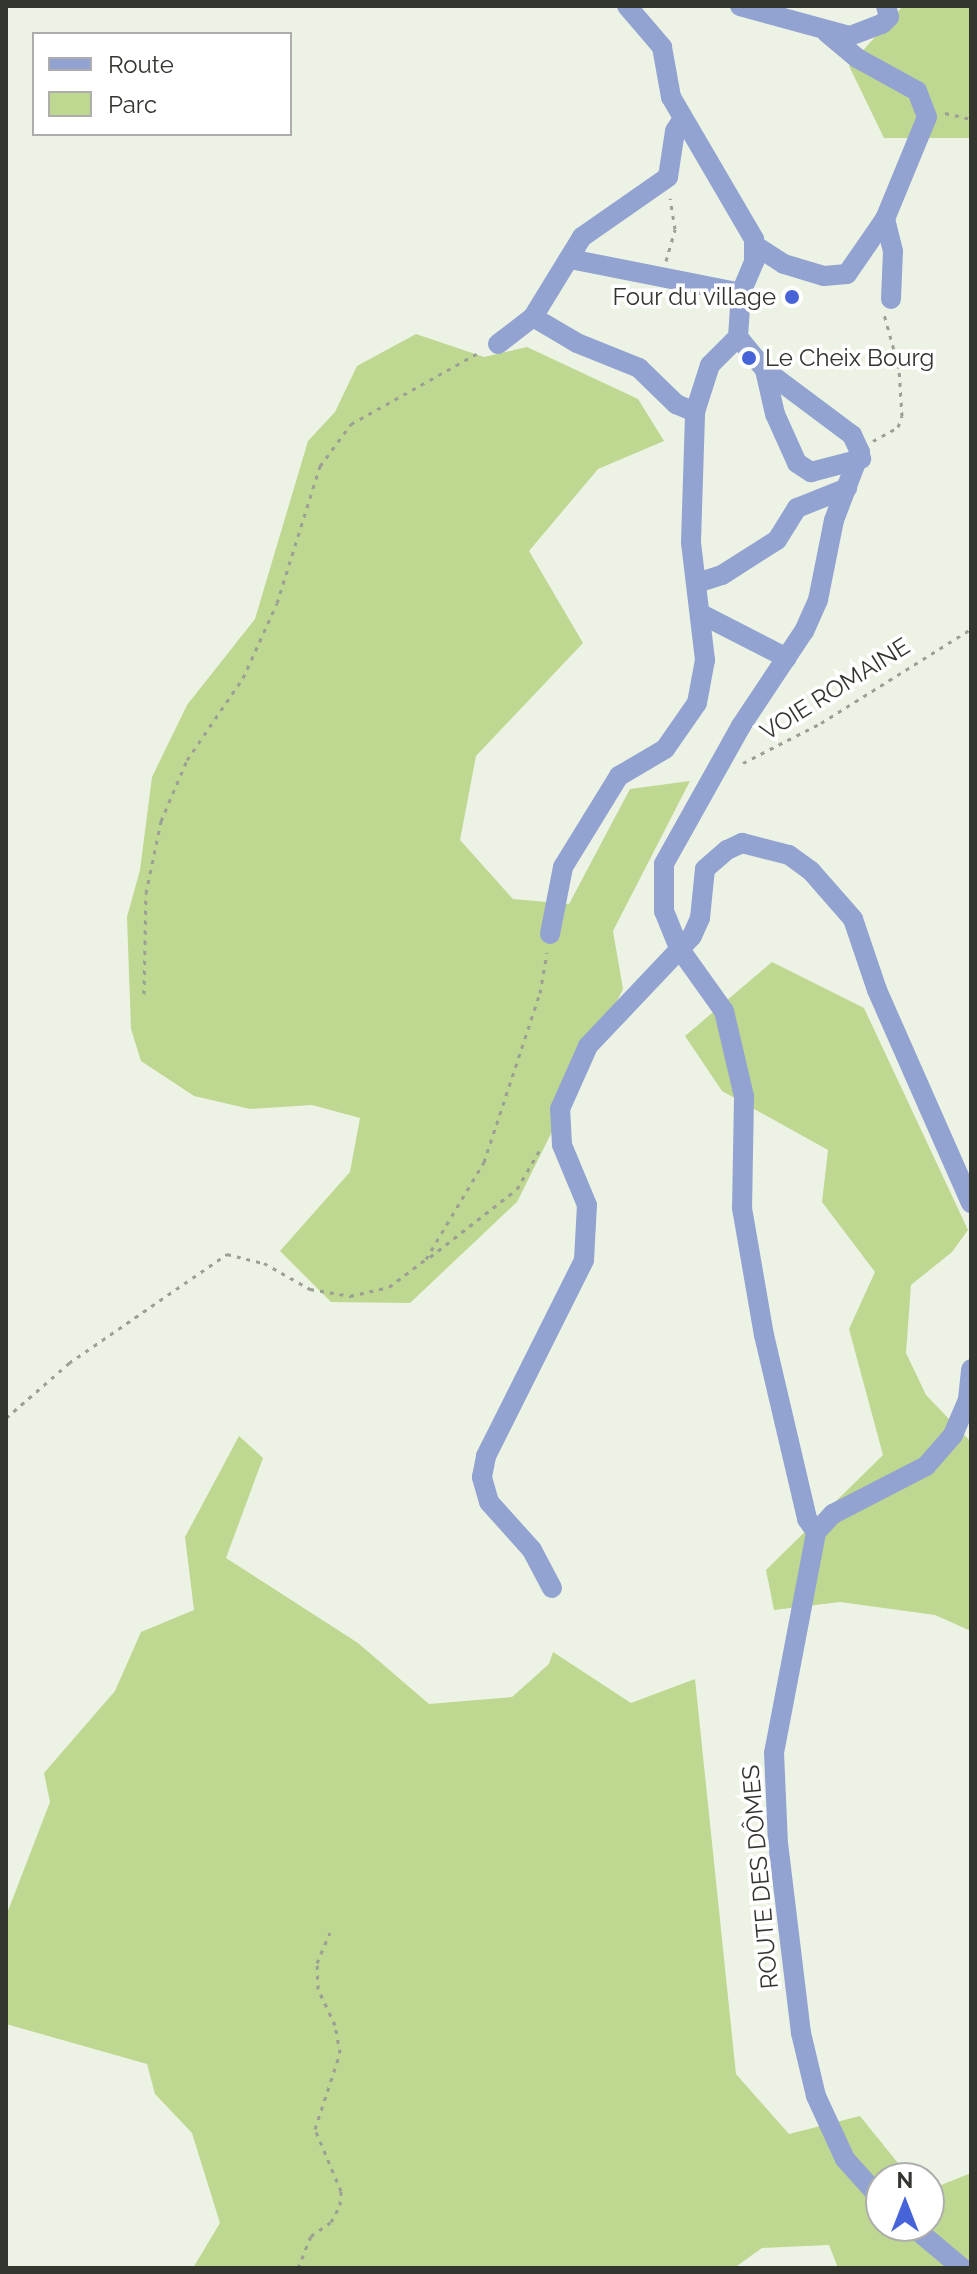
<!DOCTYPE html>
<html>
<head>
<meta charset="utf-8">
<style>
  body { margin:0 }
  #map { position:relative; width:977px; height:2274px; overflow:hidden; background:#edf3e4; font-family:Raleway,sans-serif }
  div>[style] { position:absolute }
  .green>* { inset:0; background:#bed791 }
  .path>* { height:3px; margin-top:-1.5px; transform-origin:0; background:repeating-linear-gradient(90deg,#9b9f94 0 4px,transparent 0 10px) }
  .minor>* { height:20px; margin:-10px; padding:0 10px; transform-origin:10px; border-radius:10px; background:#92a3d2 }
  .dots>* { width:22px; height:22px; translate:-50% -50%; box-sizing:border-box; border:4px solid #fff; border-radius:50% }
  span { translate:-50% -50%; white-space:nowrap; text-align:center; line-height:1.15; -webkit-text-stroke:7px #fff; paint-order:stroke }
  .poi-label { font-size:24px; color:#33352f }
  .right { translate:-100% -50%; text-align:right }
  .left { translate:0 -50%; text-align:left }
  .street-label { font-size:24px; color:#33352f }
  .frame { position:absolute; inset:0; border:8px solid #33352f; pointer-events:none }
  .legend { position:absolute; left:32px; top:32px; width:260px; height:104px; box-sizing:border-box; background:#fff; border:2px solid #adaeac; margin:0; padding:10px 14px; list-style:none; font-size:24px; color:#33352f }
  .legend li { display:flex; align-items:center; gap:16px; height:40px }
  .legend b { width:40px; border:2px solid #adaeac }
  .north { position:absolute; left:865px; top:2162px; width:80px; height:80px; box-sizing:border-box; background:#fff; border:2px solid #adaeac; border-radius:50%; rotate:0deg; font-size:22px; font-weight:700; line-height:32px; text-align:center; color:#33352f }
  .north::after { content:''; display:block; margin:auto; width:28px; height:36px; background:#4664d8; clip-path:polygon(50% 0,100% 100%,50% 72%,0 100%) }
</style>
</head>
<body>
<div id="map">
  <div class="green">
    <div style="clip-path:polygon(903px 6px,971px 6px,971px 138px,884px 138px,849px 66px)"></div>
    <div style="clip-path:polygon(416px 334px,484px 357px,527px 347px,638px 399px,664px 441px,598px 469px,529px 551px,583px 643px,476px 756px,460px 840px,513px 899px,569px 904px,630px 789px,690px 781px,613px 931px,623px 989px,517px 1202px,410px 1303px,331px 1302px,280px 1251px,350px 1172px,360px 1118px,312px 1105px,250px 1109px,194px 1096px,141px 1061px,131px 1029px,127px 917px,140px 870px,152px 777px,187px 705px,255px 619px,308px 441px,335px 412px,357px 366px)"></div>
    <div style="clip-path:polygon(772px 962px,864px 1008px,968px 1230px,952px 1252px,911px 1285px,906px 1353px,926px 1395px,971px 1442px,971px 1631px,935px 1615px,840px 1602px,774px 1610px,766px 1570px,883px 1455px,849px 1329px,875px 1272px,822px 1202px,828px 1150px,722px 1091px,685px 1036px)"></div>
    <div style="clip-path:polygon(239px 1436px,263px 1458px,226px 1558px,358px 1643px,429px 1704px,512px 1697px,549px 1664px,553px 1652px,631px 1703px,695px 1679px,736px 2074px,789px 2134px,860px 2116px,910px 2178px,881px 2178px,881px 2226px,929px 2226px,929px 2190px,971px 2173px,971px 2268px,838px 2268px,829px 2245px,762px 2248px,734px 2268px,193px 2268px,220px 2223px,192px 2133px,155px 2094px,147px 2064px,6px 2024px,6px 1916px,50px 1802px,44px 1773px,115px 1691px,141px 1632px,194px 1610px,185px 1537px)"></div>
  </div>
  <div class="path">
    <div style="left:945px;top:113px;width:27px;rotate:13deg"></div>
    <div style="left:666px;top:261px;width:33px;rotate:-74deg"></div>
    <div style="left:675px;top:229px;width:31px;rotate:-99deg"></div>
    <div style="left:873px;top:441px;width:29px;rotate:-29deg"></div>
    <div style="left:898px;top:427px;width:12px;rotate:-70deg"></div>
    <div style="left:902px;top:416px;width:48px;rotate:-93.6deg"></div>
    <div style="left:899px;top:368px;width:56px;rotate:-105.5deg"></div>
    <div style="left:743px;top:763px;width:88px;rotate:-27.1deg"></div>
    <div style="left:821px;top:723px;width:177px;rotate:-32.1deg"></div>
    <div style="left:144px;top:994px;width:101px;rotate:-88.9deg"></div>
    <div style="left:146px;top:893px;width:74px;rotate:-78.2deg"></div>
    <div style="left:161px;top:821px;width:66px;rotate:-66.9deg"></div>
    <div style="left:187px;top:760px;width:99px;rotate:-55.7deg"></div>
    <div style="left:243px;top:678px;width:82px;rotate:-65.6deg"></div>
    <div style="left:277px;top:603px;width:144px;rotate:-72.6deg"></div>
    <div style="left:320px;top:466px;width:52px;rotate:-53.6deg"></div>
    <div style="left:351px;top:424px;width:148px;rotate:-29.2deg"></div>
    <div style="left:430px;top:1257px;width:110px;rotate:-38deg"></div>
    <div style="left:517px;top:1189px;width:50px;rotate:-59.8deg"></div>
    <div style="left:6px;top:1418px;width:84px;rotate:-41.1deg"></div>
    <div style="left:69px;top:1363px;width:192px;rotate:-34.6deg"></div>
    <div style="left:227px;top:1254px;width:38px;rotate:14deg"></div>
    <div style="left:264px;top:1263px;width:53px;rotate:29.5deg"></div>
    <div style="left:310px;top:1289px;width:41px;rotate:9.9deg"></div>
    <div style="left:350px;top:1296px;width:40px;rotate:-13deg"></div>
    <div style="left:389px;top:1287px;width:46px;rotate:-37.1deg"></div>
    <div style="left:426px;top:1259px;width:113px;rotate:-59.1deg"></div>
    <div style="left:484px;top:1162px;width:178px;rotate:-71.7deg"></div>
    <div style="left:540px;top:993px;width:41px;rotate:-80.1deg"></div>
    <div style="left:298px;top:2268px;width:35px;rotate:-68deg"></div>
    <div style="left:311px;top:2236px;width:24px;rotate:-35deg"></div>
    <div style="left:331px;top:2222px;width:19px;rotate:-62deg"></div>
    <div style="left:340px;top:2205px;width:14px;rotate:-86deg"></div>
    <div style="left:341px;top:2191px;width:67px;rotate:-112.8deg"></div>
    <div style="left:315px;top:2129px;width:80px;rotate:-71.8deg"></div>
    <div style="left:340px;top:2053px;width:28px;rotate:-100deg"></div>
    <div style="left:335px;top:2025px;width:40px;rotate:-115deg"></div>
    <div style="left:318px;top:1989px;width:26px;rotate:-92deg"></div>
    <div style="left:317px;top:1963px;width:33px;rotate:-67deg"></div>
  </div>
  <div class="minor">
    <div style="left:627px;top:6px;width:54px;rotate:49.5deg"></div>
    <div style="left:662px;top:47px;width:51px;rotate:79.8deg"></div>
    <div style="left:671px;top:97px;width:164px;rotate:59.7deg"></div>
    <div style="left:754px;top:239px;width:23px;rotate:90deg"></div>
    <div style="left:754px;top:262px;width:34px;rotate:113deg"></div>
    <div style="left:741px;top:293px;width:44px;rotate:93.9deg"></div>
    <div style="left:738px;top:337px;width:43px;rotate:50.7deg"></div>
    <div style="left:765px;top:370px;width:109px;rotate:36.8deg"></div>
    <div style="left:852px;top:435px;width:19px;rotate:65deg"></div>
    <div style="left:860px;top:452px;width:73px;rotate:110.9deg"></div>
    <div style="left:834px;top:520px;width:82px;rotate:101.3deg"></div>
    <div style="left:818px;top:600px;width:34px;rotate:114deg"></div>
    <div style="left:804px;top:631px;width:114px;rotate:123.6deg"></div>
    <div style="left:741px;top:726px;width:158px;rotate:119.2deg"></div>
    <div style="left:664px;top:864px;width:47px;rotate:90deg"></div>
    <div style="left:664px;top:911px;width:40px;rotate:68deg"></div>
    <div style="left:679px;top:948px;width:77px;rotate:54.5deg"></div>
    <div style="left:724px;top:1011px;width:87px;rotate:76.8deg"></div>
    <div style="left:744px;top:1096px;width:112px;rotate:91deg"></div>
    <div style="left:742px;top:1208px;width:129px;rotate:80.2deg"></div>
    <div style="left:764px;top:1335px;width:189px;rotate:76.8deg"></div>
    <div style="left:807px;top:1519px;width:16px;rotate:55deg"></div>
    <div style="left:740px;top:6px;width:114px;rotate:15.3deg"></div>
    <div style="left:850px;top:36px;width:34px;rotate:-21deg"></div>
    <div style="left:882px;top:24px;width:10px;rotate:-45deg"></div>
    <div style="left:889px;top:17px;width:11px;rotate:-105deg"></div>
    <div style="left:885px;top:219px;width:33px;rotate:76deg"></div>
    <div style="left:893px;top:251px;width:48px;rotate:92.4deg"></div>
    <div style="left:756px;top:246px;width:33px;rotate:33deg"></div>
    <div style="left:784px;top:264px;width:42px;rotate:16.7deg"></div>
    <div style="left:824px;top:276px;width:23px;rotate:-5deg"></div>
    <div style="left:847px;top:274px;width:67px;rotate:-55.4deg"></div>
    <div style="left:885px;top:219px;width:110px;rotate:-67.6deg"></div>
    <div style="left:927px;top:117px;width:28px;rotate:-111deg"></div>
    <div style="left:917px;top:91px;width:68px;rotate:-151.2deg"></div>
    <div style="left:857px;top:58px;width:40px;rotate:-140deg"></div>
    <div style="left:570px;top:259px;width:174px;rotate:11.2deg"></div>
    <div style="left:533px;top:317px;width:51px;rotate:30.6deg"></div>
    <div style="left:577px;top:343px;width:67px;rotate:22deg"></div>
    <div style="left:639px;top:368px;width:52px;rotate:44.2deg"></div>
    <div style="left:676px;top:404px;width:21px;rotate:23deg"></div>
    <div style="left:498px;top:344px;width:44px;rotate:-37.6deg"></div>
    <div style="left:533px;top:317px;width:94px;rotate:-58.5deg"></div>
    <div style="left:582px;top:237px;width:105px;rotate:-34.9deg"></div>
    <div style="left:668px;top:177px;width:47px;rotate:-81.3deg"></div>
    <div style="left:675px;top:131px;width:15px;rotate:-58deg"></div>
    <div style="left:765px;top:370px;width:45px;rotate:77.2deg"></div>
    <div style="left:775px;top:414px;width:54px;rotate:65.8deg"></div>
    <div style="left:797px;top:463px;width:17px;rotate:33deg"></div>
    <div style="left:811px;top:472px;width:52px;rotate:-14.6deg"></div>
    <div style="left:697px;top:583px;width:26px;rotate:-18deg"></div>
    <div style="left:722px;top:575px;width:65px;rotate:-32.5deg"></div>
    <div style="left:777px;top:540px;width:38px;rotate:-58deg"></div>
    <div style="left:797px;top:508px;width:54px;rotate:-21.8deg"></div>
    <div style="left:703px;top:615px;width:94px;rotate:27.1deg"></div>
    <div style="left:550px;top:934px;width:68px;rotate:-79deg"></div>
    <div style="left:563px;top:867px;width:107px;rotate:-58.4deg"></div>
    <div style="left:619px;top:776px;width:53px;rotate:-30.4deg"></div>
    <div style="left:665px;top:749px;width:56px;rotate:-55.2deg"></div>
    <div style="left:697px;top:703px;width:44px;rotate:-79.5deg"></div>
    <div style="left:705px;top:660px;width:119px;rotate:-96.8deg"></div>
    <div style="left:691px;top:542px;width:130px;rotate:-88.2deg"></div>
    <div style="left:695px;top:412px;width:49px;rotate:-72.3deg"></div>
    <div style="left:710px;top:365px;width:40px;rotate:-45deg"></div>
    <div style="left:552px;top:1588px;width:43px;rotate:-117.8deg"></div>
    <div style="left:532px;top:1550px;width:64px;rotate:-131.9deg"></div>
    <div style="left:489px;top:1502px;width:26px;rotate:-106deg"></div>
    <div style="left:482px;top:1477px;width:21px;rotate:-79deg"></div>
    <div style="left:486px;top:1456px;width:219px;rotate:-63.4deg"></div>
    <div style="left:584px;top:1260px;width:55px;rotate:-86.9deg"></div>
    <div style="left:587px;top:1205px;width:65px;rotate:-112.6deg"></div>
    <div style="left:562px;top:1145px;width:36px;rotate:-93deg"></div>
    <div style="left:560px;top:1109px;width:69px;rotate:-66deg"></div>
    <div style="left:588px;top:1046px;width:151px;rotate:-46.6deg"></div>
    <div style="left:692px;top:936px;width:20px;rotate:-66deg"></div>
    <div style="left:700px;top:918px;width:49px;rotate:-84.2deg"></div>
    <div style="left:705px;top:869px;width:29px;rotate:-41deg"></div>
    <div style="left:727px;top:850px;width:17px;rotate:-25deg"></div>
    <div style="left:742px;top:843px;width:49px;rotate:14.3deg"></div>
    <div style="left:789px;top:855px;width:27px;rotate:36deg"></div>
    <div style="left:811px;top:871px;width:64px;rotate:48.8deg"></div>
    <div style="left:853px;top:919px;width:75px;rotate:71.3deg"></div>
    <div style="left:877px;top:990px;width:233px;rotate:66.2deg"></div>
    <div style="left:881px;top:2199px;width:54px;rotate:-132deg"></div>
    <div style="left:845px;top:2159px;width:69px;rotate:-114.7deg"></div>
    <div style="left:816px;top:2096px;width:65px;rotate:-103.4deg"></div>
    <div style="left:801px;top:2033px;width:190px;rotate:-96.9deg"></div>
    <div style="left:778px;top:1844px;width:91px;rotate:-92.5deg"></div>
    <div style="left:774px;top:1753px;width:225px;rotate:-79.2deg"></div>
    <div style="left:816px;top:1532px;width:25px;rotate:-47deg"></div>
    <div style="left:833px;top:1514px;width:105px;rotate:-27.3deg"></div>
    <div style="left:926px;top:1466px;width:41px;rotate:-48.9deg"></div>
    <div style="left:953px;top:1435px;width:39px;rotate:-67deg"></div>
    <div style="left:968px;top:1399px;width:30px;rotate:-84deg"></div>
    <div style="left:912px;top:2226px;width:65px;rotate:40deg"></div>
  </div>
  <div class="dots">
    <div style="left:792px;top:297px;background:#4664d8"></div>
    <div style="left:749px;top:358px;background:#4664d8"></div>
  </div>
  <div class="poi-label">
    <span class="right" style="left:776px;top:297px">Four du village</span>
    <span class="left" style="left:765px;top:358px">Le Cheix Bourg</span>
  </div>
  <div class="street-label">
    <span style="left:835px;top:689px;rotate:-32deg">VOIE ROMAINE</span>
    <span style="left:760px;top:1877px;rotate:-95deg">ROUTE DES DÔMES</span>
  </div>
  <div class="frame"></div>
  <ul class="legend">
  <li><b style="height:10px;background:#92a3d2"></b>Route</li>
  <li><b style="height:22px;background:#bed791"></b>Parc</li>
  </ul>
  <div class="north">N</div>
</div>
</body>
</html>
